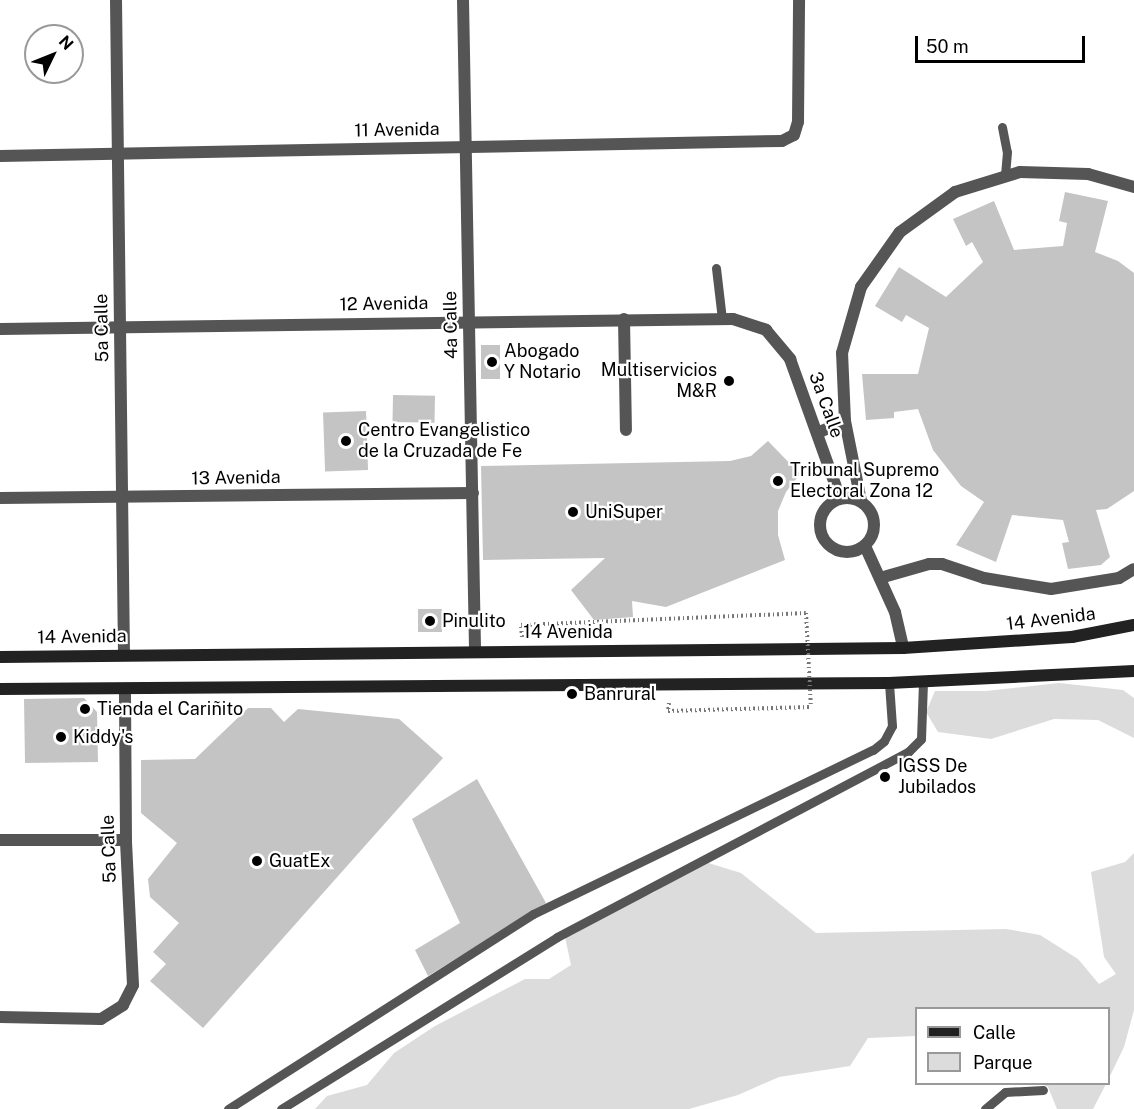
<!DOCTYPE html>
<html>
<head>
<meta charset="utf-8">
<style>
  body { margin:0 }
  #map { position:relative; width:1134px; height:1109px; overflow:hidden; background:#fff; font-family:"Public Sans",sans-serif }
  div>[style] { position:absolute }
  .green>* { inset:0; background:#dcdcdc }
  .building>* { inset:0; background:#c4c4c4; transform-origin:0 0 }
  .path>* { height:4px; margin-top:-2px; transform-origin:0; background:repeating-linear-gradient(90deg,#777 0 1.5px,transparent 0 4.5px) }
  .service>* { height:9px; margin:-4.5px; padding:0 4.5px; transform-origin:4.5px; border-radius:4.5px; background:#555 }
  .minor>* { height:12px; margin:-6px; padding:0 6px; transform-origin:6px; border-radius:6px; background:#555 }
  .minor>.ring { margin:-6px; padding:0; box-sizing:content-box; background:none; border:12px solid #555; border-radius:50% }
  .secondary>* { height:12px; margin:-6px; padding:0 6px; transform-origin:6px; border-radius:6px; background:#222 }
  .path-bridge>* { height:4px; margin-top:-2px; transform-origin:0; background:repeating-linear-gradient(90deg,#777 0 1.5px,transparent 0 4.5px) }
  .dots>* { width:16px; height:16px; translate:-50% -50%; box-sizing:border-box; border:3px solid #fff; border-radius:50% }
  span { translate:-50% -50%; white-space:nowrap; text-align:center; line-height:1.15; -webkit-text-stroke:4.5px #fff; paint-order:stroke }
  .street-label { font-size:18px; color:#000 }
  .poi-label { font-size:18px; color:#000 }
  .left { translate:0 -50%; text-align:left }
  .right { translate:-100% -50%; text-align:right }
  .legend { position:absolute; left:915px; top:1007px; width:195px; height:78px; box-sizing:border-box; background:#fff; border:2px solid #999; margin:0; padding:8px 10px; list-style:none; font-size:18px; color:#000 }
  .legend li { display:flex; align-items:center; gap:12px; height:30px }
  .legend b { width:30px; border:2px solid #999 }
  .north { position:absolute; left:24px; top:24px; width:60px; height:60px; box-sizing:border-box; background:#fff; border:2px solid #999; border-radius:50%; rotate:47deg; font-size:16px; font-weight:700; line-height:24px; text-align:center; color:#000 }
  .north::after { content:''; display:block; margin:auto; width:21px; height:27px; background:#000; clip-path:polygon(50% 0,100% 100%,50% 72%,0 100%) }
  .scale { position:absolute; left:915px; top:36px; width:170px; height:27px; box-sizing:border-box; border:3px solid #000; border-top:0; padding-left:8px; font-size:18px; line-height:21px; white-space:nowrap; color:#000; -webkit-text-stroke:4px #fff; paint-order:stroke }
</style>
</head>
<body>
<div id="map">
  <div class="green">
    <div style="clip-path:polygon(1059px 683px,1123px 690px,1134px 698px,1134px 738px,1098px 720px,1054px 719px,991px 739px,938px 732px,926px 712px,935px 691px,986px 691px)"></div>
    <div style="clip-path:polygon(1134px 853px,1134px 1010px,1124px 1047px,1109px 1078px,1108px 1008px,916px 1008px,916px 1036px,868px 1038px,850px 1066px,779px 1077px,738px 1095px,689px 1109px,315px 1109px,327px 1096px,367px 1085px,394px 1053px,435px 1026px,525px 979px,549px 979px,571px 965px,565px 937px,595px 915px,653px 893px,702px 861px,741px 873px,816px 933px,1006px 929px,1040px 935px,1078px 959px,1099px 984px,1116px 974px,1104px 957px,1091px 872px,1125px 862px)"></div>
    <div style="clip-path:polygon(1042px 1084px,1106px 1084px,1093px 1109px,1057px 1109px,1048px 1087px)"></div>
  </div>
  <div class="building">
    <div style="clip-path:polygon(1065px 192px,1108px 201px,1095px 252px,1118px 261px,1134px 273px,1134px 491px,1107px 509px,1096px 510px,1110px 557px,1101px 565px,1068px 569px,1062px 543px,1069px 542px,1063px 520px,1012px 515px,996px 562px,956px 545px,984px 502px,961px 486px,933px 450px,918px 409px,894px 412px,894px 418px,866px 420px,862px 374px,918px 374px,929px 328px,906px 315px,902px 322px,875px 306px,899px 267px,946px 297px,983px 262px,972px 242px,966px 246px,953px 219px,994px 201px,1014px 250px,1063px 246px,1067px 223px,1059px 221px)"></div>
    <div style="left:481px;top:345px;width:19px;height:34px"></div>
    <div style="left:393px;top:395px;width:42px;height:27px;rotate:1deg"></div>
    <div style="left:366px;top:411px;width:59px;height:43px;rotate:88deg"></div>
    <div style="clip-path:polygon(768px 441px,800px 474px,786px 492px,778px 511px,778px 535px,785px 560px,666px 607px,632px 601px,633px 617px,594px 620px,571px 590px,605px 558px,483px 560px,481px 466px,730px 461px,751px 456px)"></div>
    <div style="left:418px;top:609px;width:24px;height:23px"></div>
    <div style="clip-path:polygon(84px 698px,97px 712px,98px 762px,25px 763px,24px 699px)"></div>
    <div style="clip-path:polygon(248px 708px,271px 708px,284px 722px,298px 709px,399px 719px,443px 758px,203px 1028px,150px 981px,166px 964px,153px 952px,179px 923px,150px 897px,148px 879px,177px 843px,141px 813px,141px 760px,195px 759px)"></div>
    <div style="clip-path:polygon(477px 779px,546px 903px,428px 976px,415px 950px,460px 923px,412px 819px)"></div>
  </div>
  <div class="path">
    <div style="left:522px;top:637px;width:12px;rotate:-95deg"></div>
    <div style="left:521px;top:625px;width:285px;rotate:-2.4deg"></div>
    <div style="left:669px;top:703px;width:8px;rotate:97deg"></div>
    <div style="left:668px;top:711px;width:143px;rotate:-1.6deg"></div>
  </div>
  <div class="service">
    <div style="left:1002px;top:127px;width:25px;rotate:79deg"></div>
    <div style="left:1007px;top:152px;width:24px;rotate:95deg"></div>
    <div style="left:716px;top:268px;width:51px;rotate:83.3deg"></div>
    <div style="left:228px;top:1109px;width:362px;rotate:-32.6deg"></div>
    <div style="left:533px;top:914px;width:377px;rotate:-25.8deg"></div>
    <div style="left:873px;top:750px;width:14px;rotate:-39deg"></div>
    <div style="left:884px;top:741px;width:17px;rotate:-62deg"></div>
    <div style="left:892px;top:726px;width:43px;rotate:-94deg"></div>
    <div style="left:281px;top:1109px;width:325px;rotate:-31.9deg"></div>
    <div style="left:557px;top:937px;width:397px;rotate:-27.8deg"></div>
    <div style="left:908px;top:752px;width:18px;rotate:-45deg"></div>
    <div style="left:921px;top:739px;width:58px;rotate:-88deg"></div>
    <div style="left:985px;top:1109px;width:26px;rotate:-40deg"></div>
    <div style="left:1005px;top:1092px;width:38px;rotate:-3deg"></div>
  </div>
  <div class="minor">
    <div style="left:116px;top:0;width:655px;rotate:89.3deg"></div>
    <div style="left:463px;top:0;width:650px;rotate:88.94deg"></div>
    <div style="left:0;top:156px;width:782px;rotate:-1.1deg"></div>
    <div style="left:782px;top:141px;width:13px;rotate:-27deg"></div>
    <div style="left:794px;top:135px;width:14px;rotate:-73deg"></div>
    <div style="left:798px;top:122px;width:122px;rotate:-89.5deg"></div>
    <div style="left:624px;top:319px;width:111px;rotate:89deg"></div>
    <div style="left:0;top:329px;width:733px;rotate:-0.78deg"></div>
    <div style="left:733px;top:319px;width:35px;rotate:18deg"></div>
    <div style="left:766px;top:330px;width:38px;rotate:50deg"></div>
    <div style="left:790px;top:359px;width:148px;rotate:70.2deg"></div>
    <div style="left:817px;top:433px;width:30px;rotate:-23deg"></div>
    <div class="ring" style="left:820px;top:498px;width:42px;height:42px"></div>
    <div style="left:0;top:498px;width:473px;rotate:-0.6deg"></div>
    <div style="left:861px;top:501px;width:82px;rotate:-101.3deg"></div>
    <div style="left:845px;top:421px;width:68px;rotate:-92.5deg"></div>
    <div style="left:842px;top:353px;width:69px;rotate:-73.9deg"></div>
    <div style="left:861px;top:287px;width:67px;rotate:-54.7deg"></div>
    <div style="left:900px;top:232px;width:68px;rotate:-36deg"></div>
    <div style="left:955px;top:192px;width:68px;rotate:-17.1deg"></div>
    <div style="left:1020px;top:172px;width:68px;rotate:1.7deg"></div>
    <div style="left:1088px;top:174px;width:48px;rotate:15.8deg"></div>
    <div style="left:865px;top:546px;width:72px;rotate:65.6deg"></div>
    <div style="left:895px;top:612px;width:37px;rotate:77deg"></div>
    <div style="left:880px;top:578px;width:51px;rotate:-15.9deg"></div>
    <div style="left:929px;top:564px;width:13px"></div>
    <div style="left:942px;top:564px;width:44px;rotate:18.4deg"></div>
    <div style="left:984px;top:578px;width:68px;rotate:9.3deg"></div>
    <div style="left:1051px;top:589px;width:69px;rotate:-9.2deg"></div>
    <div style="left:1119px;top:578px;width:17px;rotate:-31deg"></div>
    <div style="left:0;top:840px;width:126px"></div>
    <div style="left:0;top:1017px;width:101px;rotate:1.1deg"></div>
    <div style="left:101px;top:1019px;width:26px;rotate:-32deg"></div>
    <div style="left:123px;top:1005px;width:22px;rotate:-63deg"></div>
    <div style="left:133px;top:985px;width:145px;rotate:-92.8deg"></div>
    <div style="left:126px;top:840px;width:151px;rotate:-90.4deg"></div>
  </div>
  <div class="secondary">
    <div style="left:0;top:657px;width:903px;rotate:-0.57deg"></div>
    <div style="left:903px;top:648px;width:169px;rotate:-3.7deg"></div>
    <div style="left:1072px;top:637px;width:63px;rotate:-11deg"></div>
    <div style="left:0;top:689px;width:889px;rotate:-0.39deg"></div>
    <div style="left:889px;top:683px;width:245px;rotate:-2.8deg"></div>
  </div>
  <div class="path-bridge">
    <div style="left:806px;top:613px;width:94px;rotate:87deg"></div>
  </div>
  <div class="dots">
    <div style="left:492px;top:362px;background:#000"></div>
    <div style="left:729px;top:381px;background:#000"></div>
    <div style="left:346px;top:441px;background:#000"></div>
    <div style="left:778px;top:481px;background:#000"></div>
    <div style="left:573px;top:512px;background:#000"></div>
    <div style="left:430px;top:621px;background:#000"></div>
    <div style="left:572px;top:694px;background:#000"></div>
    <div style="left:85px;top:709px;background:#000"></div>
    <div style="left:61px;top:737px;background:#000"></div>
    <div style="left:885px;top:777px;background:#000"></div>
    <div style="left:257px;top:861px;background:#000"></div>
  </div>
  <div class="street-label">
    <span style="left:397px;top:130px;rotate:-1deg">11 Avenida</span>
    <span style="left:384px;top:304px;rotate:-1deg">12 Avenida</span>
    <span style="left:451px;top:325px;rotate:-91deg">4a Calle</span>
    <span style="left:102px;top:328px;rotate:-91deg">5a Calle</span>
    <span style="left:826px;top:405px;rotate:70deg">3a Calle</span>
    <span style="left:236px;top:478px;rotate:-1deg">13 Avenida</span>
    <span style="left:1051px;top:619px;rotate:-7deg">14 Avenida</span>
    <span style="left:568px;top:632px">14 Avenida</span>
    <span style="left:82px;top:637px;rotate:-1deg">14 Avenida</span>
    <span style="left:109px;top:849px;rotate:-92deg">5a Calle</span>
  </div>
  <div class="poi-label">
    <span class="left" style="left:504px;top:362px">Abogado<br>Y Notario</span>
    <span class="right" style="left:717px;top:381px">Multiservicios<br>M&amp;R</span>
    <span class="left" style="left:358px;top:441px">Centro Evangelistico<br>de la Cruzada de Fe</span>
    <span class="left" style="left:790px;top:481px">Tribunal Supremo<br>Electoral Zona 12</span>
    <span class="left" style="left:585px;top:512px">UniSuper</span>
    <span class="left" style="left:442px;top:621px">Pinulito</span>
    <span class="left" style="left:584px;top:694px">Banrural</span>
    <span class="left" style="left:97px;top:709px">Tienda el Cariñito</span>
    <span class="left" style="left:73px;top:737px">Kiddy's</span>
    <span class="left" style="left:898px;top:777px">IGSS De<br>Jubilados</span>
    <span class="left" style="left:269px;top:861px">GuatEx</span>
  </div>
  <ul class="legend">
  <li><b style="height:8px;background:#222"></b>Calle</li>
  <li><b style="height:16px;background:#dcdcdc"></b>Parque</li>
  </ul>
  <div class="north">N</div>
  <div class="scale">50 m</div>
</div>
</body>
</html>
